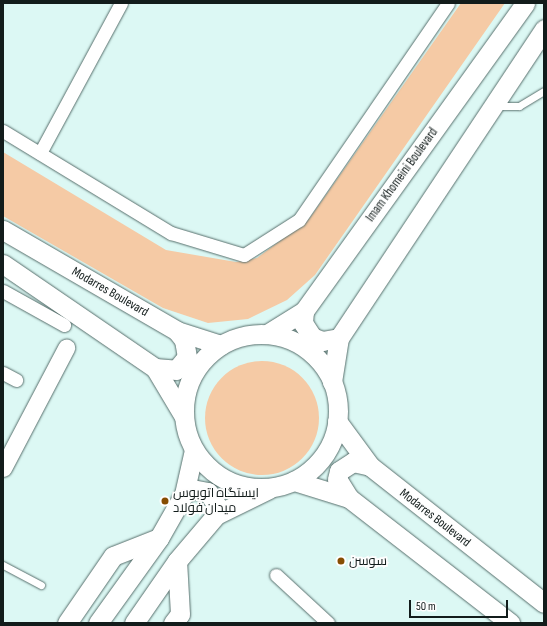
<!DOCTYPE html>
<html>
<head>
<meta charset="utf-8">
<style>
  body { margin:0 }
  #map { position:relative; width:547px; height:626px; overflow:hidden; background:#dcf8f4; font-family:"Sofia Sans Condensed",Cairo,sans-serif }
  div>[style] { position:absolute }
  .green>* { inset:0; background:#f5caa5 }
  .round { border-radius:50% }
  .roads { filter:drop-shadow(0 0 1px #576f6c) drop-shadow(0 0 1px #576f6c) }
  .service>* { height:7px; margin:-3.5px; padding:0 3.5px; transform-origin:3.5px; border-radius:3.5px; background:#fff }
  .minor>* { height:13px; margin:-6.5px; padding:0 6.5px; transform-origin:6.5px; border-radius:6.5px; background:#fff }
  .tertiary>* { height:17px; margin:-8.5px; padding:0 8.5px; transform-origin:8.5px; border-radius:8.5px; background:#fff }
  .secondary>* { height:19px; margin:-9.5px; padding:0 9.5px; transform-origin:9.5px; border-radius:9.5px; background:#fff }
  .secondary>.ring { margin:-9.5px; padding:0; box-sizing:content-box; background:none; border:19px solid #fff; border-radius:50% }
  .dots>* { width:11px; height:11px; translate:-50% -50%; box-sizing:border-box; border:2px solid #fefefe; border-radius:50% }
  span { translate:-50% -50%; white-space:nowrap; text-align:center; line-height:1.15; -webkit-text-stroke:3.5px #fefefe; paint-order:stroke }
  .street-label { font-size:13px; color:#121c1b }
  .poi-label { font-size:13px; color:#121c1b }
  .left { translate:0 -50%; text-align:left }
  .frame { position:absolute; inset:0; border:4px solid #121c1b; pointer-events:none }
  .scale { position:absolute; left:409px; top:600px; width:99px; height:18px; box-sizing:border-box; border:2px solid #121c1b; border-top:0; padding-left:5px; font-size:12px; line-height:14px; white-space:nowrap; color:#121c1b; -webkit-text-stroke:3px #fefefe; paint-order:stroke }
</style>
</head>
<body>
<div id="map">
  <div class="green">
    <div style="clip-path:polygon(461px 3px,505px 3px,315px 275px,287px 300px,248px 319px,208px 323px,163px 308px,3px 216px,3px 152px,166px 250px,236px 262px,257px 258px,309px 219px)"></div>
    <div class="round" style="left:205px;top:361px;width:114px;height:114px"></div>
  </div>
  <div class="roads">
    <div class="service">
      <div style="left:495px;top:106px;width:24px"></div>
      <div style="left:519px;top:106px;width:29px;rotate:-31deg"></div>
      <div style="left:3px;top:565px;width:43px;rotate:27.8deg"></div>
    </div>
    <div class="minor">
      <div style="left:3px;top:131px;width:197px;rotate:31.3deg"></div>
      <div style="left:171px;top:233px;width:76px;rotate:16.8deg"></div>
      <div style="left:244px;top:255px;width:65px;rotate:-32.5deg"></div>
      <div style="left:299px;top:220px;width:263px;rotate:-55.5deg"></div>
      <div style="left:40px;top:153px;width:170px;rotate:-61.6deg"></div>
      <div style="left:3px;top:291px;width:70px;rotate:29.1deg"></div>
      <div style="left:3px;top:373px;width:15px;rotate:28deg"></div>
      <div style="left:276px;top:575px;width:71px;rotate:42.7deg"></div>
    </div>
    <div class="tertiary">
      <div style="left:3px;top:468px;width:136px;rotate:-62.3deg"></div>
    </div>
    <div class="secondary">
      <div style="left:3px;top:230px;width:201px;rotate:30.1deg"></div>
      <div style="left:177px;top:331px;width:46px;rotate:17.7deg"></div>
      <div style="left:3px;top:264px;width:184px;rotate:34.4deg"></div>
      <div style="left:155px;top:368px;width:55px;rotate:59.2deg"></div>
      <div style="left:304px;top:311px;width:12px;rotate:95deg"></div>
      <div style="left:303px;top:323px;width:17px;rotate:57deg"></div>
      <div style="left:312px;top:337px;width:11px;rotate:22deg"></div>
      <div style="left:322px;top:341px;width:17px;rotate:-10deg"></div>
      <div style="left:267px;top:334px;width:44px;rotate:-31.9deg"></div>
      <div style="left:304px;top:311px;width:379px;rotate:-54.3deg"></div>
      <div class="ring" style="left:184px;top:334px;width:135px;height:135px"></div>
      <div style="left:155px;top:368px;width:21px;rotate:5deg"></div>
      <div style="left:176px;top:370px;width:17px;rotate:-50deg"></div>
      <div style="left:187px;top:357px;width:17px;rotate:-100deg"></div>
      <div style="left:184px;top:340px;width:11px;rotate:-128deg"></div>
      <div style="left:332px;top:382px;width:45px;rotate:-81deg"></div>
      <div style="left:339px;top:338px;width:371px;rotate:-56.4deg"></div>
      <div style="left:337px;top:421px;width:56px;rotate:53.7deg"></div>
      <div style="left:370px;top:466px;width:221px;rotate:38.2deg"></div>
      <div style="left:294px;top:481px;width:58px;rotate:17.2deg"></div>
      <div style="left:349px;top:498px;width:204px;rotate:37.8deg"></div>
      <div style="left:184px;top:494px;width:9px;rotate:-32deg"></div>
      <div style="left:192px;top:489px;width:16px;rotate:11deg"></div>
      <div style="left:208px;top:492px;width:17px;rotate:57deg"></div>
      <div style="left:217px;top:506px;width:9px;rotate:96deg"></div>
      <div style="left:349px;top:498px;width:22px;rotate:-122deg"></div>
      <div style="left:337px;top:479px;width:8px;rotate:-76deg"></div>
      <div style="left:339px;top:471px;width:17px;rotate:-33deg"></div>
      <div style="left:353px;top:462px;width:17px;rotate:13deg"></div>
      <div style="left:67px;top:623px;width:81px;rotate:-55.5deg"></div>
      <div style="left:113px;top:556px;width:49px;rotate:-21.4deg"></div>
      <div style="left:98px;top:623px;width:105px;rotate:-54.3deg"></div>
      <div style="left:159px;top:538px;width:51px;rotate:-60.4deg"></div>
      <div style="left:184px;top:494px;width:45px;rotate:-77.2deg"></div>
      <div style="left:134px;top:623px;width:75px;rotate:-55.3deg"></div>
      <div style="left:177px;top:561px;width:60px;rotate:-49.7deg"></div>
      <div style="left:216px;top:515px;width:59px;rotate:-26.1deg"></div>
      <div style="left:173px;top:623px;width:11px;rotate:-52deg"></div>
      <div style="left:180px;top:614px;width:53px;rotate:-93.2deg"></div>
    </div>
  </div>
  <div class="dots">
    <div style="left:165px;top:501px;background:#864d02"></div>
    <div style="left:341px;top:561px;background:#864d02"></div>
  </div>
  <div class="street-label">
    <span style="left:402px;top:175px;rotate:-54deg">Imam Khomeini Boulevard</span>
    <span style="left:110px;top:292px;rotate:30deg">Modarres Boulevard</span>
    <span style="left:435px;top:518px;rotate:38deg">Modarres Boulevard</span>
  </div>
  <div class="poi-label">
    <span class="left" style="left:173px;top:501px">ایستگاه اتوبوس<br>میدان فولاد</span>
    <span class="left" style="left:349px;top:561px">سوسن</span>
  </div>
  <div class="frame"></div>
  <div class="scale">50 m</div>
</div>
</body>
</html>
